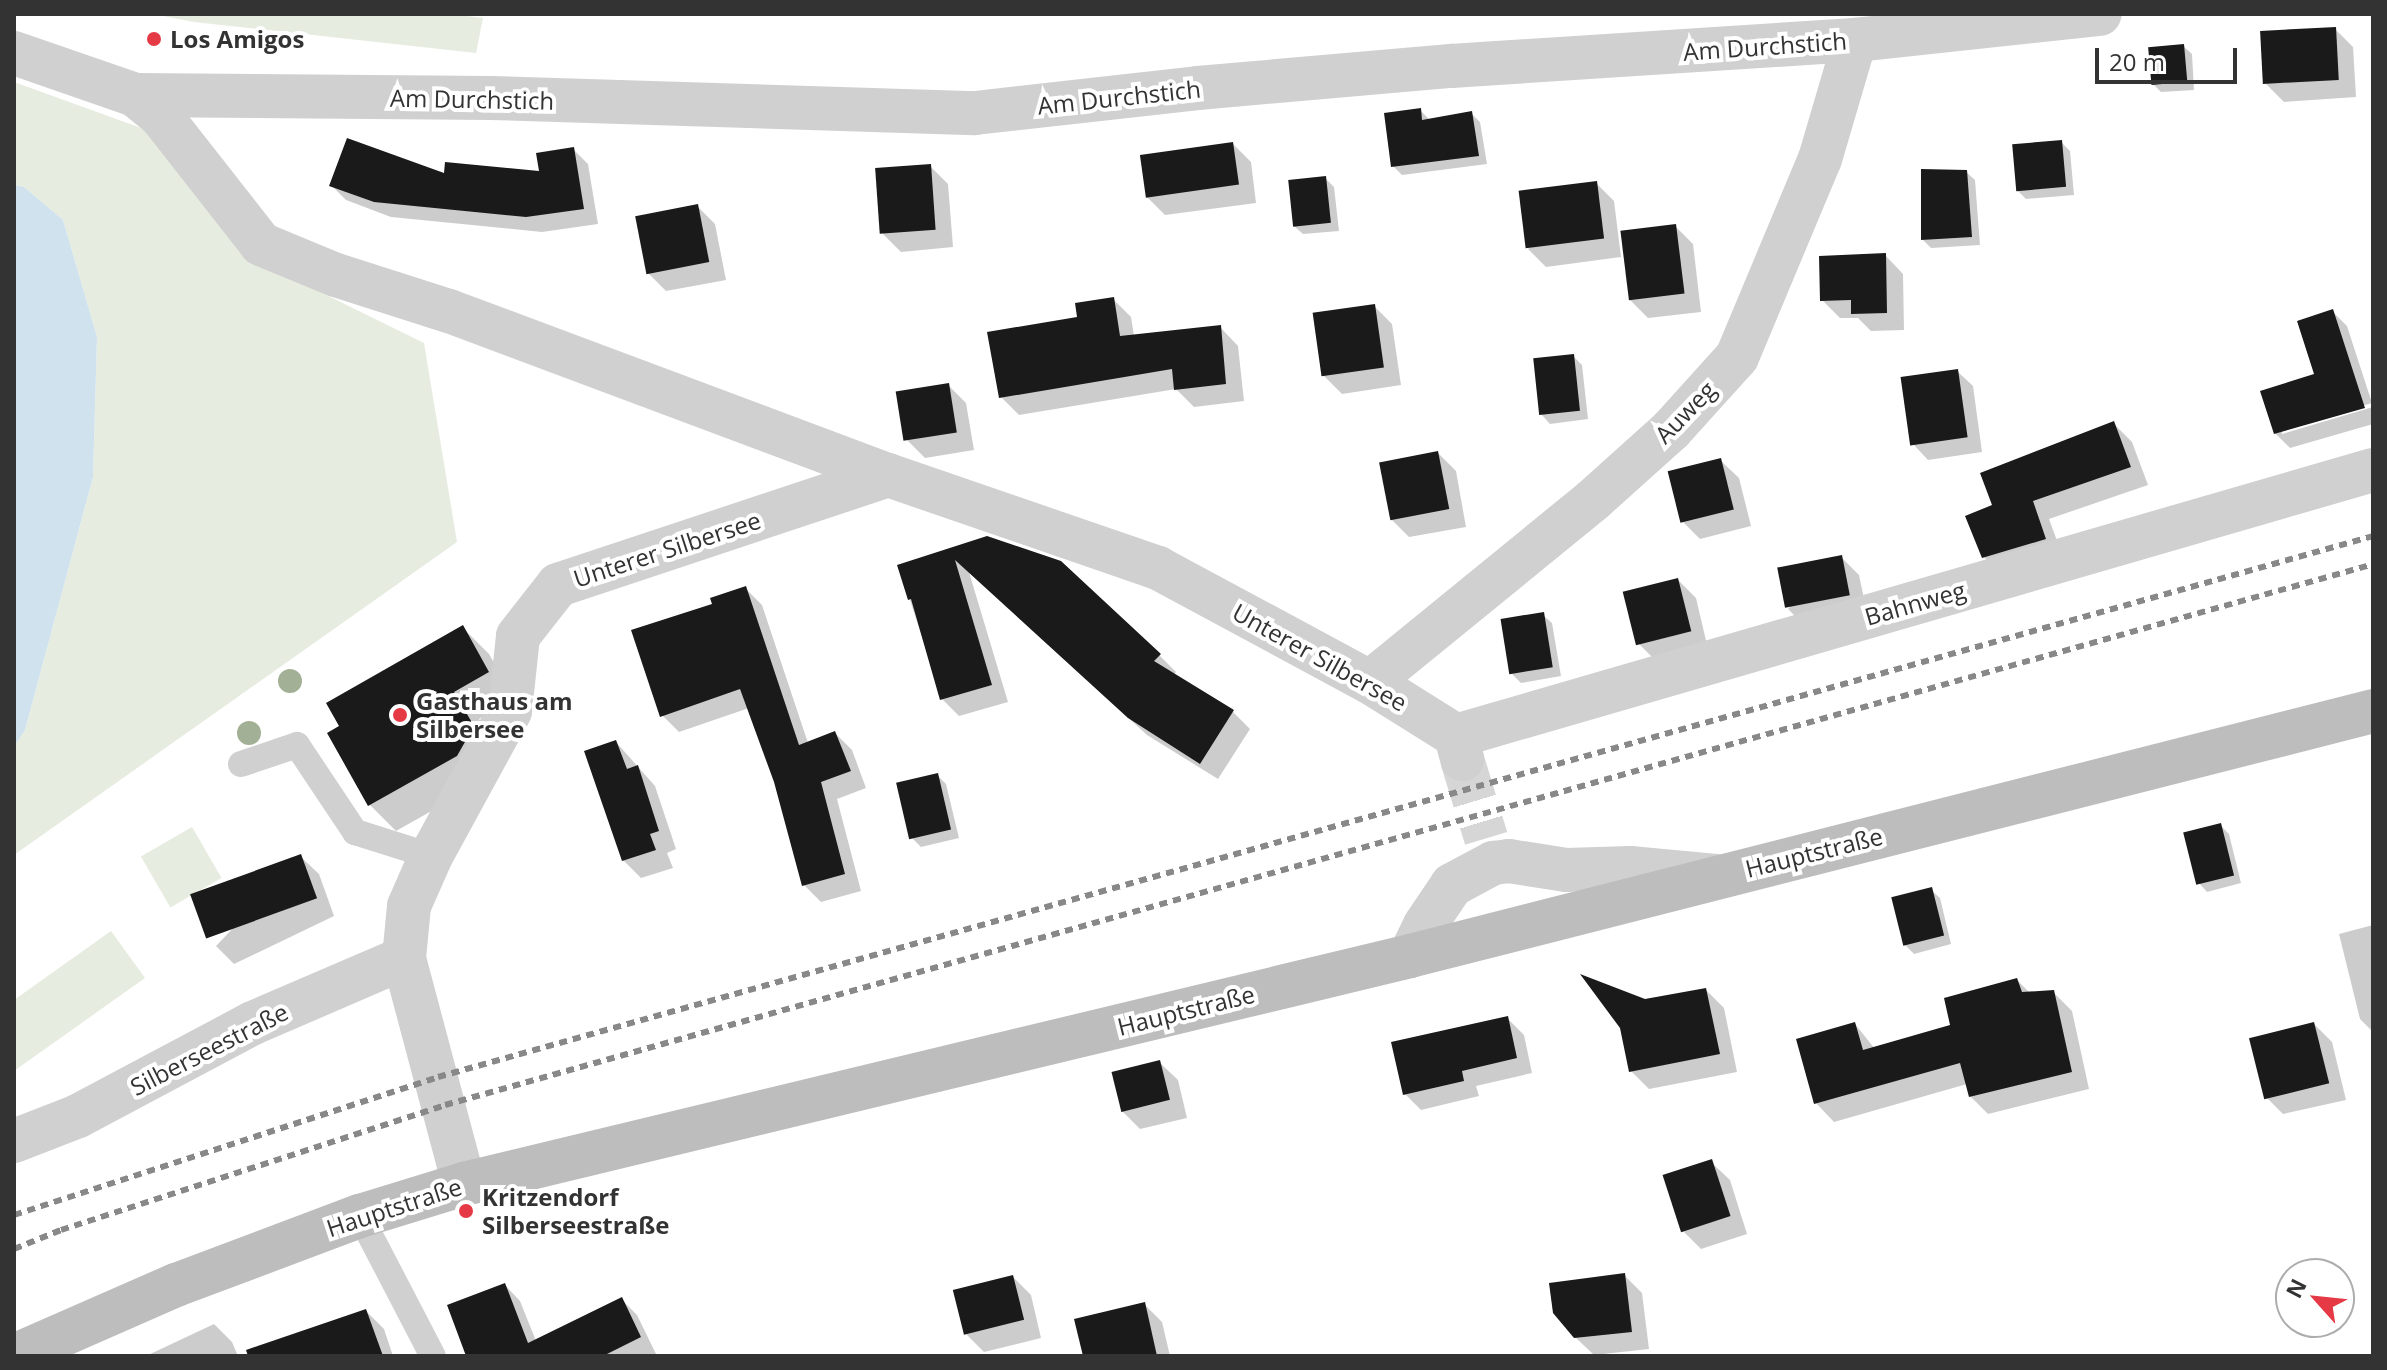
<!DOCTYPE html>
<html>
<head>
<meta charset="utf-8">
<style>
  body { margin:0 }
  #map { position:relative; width:2387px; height:1370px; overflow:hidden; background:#fff; font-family:"Open Sans",sans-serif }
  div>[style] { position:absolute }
  .green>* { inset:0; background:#e6ecdf; transform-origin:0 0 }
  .water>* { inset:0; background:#cfe2ee }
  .shadow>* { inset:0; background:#0003 }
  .building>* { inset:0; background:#1a1a1a; transform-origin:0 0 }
  .minor-tunnel>* { height:44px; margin-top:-22px; transform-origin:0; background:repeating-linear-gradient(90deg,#d6d6d6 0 44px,transparent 0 66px) }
  .service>* { height:26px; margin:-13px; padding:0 13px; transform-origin:13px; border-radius:13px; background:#d0d0d0 }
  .minor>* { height:44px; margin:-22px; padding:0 22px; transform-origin:22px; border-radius:22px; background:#d0d0d0 }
  .secondary>* { height:44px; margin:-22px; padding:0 22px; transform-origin:22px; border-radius:22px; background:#bdbdbd }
  .rail>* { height:6px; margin-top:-3px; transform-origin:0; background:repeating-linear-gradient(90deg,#888 0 8px,transparent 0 14px) }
  .trees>* { width:24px; height:24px; margin:-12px; border-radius:50%; background:#a2b095 }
  .dots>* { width:22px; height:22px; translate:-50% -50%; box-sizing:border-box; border:4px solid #fff; border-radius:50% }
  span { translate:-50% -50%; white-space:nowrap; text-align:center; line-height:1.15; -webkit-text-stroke:8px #fff; paint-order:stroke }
  .poi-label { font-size:24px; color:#333; font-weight:700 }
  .left { translate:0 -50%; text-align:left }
  .street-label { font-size:24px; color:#333 }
  .frame { position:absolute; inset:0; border:16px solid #333; pointer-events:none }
  .north { position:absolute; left:2275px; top:1258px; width:80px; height:80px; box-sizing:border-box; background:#fff; border:2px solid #adadad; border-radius:50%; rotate:297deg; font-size:22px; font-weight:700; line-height:32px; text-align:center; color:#333 }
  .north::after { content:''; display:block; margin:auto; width:28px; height:36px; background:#e63946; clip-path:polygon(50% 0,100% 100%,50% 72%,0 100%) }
  .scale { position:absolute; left:2095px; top:48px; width:142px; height:36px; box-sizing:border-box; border:4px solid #333; border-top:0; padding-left:10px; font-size:24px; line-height:28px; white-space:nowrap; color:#333; -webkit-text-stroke:6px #fff; paint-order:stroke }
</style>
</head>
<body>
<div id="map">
  <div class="green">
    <div style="clip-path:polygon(153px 14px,451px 14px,483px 18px,476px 53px,194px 22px)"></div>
    <div style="clip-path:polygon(14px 82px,144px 129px,247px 256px,424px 343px,457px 542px,14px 855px,14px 747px,25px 730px,93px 477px,97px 337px,63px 220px,24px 187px,14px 185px)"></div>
    <div style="left:192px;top:827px;width:59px;height:59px;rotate:60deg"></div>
    <div style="clip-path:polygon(111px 931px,145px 978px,14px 1071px,14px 1000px)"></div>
  </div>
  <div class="water">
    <div style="clip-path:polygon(14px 185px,24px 187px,63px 220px,97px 337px,93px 477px,25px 730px,14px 747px)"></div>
  </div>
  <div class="shadow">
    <div style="clip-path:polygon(2335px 29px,2353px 47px,2356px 97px,2284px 102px,2266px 84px)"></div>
    <div style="clip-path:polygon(2183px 46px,2192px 54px,2194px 90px,2161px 92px,2152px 83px)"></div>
    <div style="clip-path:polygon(1420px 110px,1429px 119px,1471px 113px,1480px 122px,1487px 164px,1402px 175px,1393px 166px)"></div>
    <div style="clip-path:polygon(2061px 142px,2070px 151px,2074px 195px,2026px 199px,2017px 190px)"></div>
    <div style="clip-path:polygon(1233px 144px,1251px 162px,1256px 203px,1165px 215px,1147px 197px)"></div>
    <div style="clip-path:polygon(573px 149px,588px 164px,598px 224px,542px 232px,391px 217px,346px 200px,331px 185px,541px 173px)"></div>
    <div style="clip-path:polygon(930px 166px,948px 184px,953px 247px,901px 252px,883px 234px)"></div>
    <div style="clip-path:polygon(1966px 172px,1975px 180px,1980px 245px,1931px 248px,1923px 240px)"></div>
    <div style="clip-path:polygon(1325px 178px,1334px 187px,1339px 231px,1303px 234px,1294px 226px)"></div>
    <div style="clip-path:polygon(1596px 183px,1614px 201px,1621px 257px,1546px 267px,1528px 249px)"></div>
    <div style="clip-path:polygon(697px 206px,715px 224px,726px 280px,666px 291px,648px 273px)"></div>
    <div style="clip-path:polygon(1675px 226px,1693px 244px,1701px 312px,1648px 318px,1630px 300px)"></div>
    <div style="clip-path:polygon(1885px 255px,1903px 274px,1904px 330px,1871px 331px,1858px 318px,1840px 318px,1822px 300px)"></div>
    <div style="clip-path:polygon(1113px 299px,1131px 317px,1134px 336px,1220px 327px,1238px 346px,1244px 401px,1194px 407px,1176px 389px,1019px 415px,1001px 397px,1079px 318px)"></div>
    <div style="clip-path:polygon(1374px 306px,1392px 324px,1401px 385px,1342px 394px,1324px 376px)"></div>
    <div style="clip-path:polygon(2332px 311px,2347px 326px,2372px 403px,2282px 430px,2282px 434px,2373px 407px,2373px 424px,2290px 448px,2275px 433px,2316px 375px)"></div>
    <div style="clip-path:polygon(1573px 356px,1582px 365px,1588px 419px,1550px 424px,1542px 415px)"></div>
    <div style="clip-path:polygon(1957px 371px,1973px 386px,1982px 452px,1928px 460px,1913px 444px)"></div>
    <div style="clip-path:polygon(948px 385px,966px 403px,974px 450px,925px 458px,907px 440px)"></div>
    <div style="clip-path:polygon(2114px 424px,2132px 442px,2148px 485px,2049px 519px,2063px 557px,2001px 574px,1983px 556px,1995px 506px)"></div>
    <div style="clip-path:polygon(1438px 453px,1456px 471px,1466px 527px,1409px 537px,1391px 519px)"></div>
    <div style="clip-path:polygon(1720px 460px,1739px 478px,1751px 526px,1700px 539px,1682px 521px)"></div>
    <div style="clip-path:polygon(987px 538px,1159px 655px,1176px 672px,1173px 676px,1233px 712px,1250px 729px,1218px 779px,1147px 735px,969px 572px,1008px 702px,959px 716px,942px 699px,899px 566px)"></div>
    <div style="clip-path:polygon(1841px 557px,1859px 575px,1867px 613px,1806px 627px,1788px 609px)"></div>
    <div style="clip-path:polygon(1678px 580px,1696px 598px,1708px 649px,1656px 661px,1638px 643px)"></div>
    <div style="clip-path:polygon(745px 588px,762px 605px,808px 743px,835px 733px,852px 750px,866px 788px,837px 799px,861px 891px,821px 902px,804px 885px,776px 782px,749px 708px,679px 732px,662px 715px,714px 605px)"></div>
    <div style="clip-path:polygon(1543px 615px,1552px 623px,1561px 676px,1521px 683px,1512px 674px)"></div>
    <div style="clip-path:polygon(463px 628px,489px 654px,514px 698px,479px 719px,499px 753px,483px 782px,396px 831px,370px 805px,342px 727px)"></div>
    <div style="clip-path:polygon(616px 742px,655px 786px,676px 849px,667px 853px,673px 868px,641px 878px,623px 860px)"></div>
    <div style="clip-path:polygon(937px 775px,946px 784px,959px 838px,921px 847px,912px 838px)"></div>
    <div style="clip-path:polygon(2220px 825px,2229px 834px,2241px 883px,2207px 892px,2199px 883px)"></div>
    <div style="clip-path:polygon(301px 857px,319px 874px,334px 916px,234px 964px,216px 946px)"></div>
    <div style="clip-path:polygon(1931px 890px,1940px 898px,1951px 944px,1914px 954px,1905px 945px)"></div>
    <div style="clip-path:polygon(2373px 925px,2373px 1032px,2360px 1019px,2339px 934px)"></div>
    <div style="clip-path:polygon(2017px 980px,2031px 994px,2053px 992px,2072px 1011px,2089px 1089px,1988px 1114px,1970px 1096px,1967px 1084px,1834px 1122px,1816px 1103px,1799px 1041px,1855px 1024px,1875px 1049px,1953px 1026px)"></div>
    <div style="clip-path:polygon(1706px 990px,1724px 1008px,1737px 1072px,1649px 1089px,1631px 1071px,1645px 1001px)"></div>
    <div style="clip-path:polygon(1508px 1019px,1524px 1035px,1532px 1073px,1476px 1086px,1479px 1096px,1421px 1110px,1405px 1094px)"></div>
    <div style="clip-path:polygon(2314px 1024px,2332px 1042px,2346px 1100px,2283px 1114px,2265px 1096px)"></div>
    <div style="clip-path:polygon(1159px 1062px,1178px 1080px,1187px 1118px,1140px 1129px,1122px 1111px)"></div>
    <div style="clip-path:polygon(1711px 1162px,1730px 1180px,1747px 1234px,1701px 1249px,1683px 1231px)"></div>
    <div style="clip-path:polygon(1624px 1275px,1642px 1293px,1649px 1349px,1594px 1355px,1575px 1337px)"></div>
    <div style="clip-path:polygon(1013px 1277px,1031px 1295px,1041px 1338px,984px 1352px,966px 1334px)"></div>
    <div style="clip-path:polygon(505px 1285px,520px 1301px,536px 1341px,621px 1299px,637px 1315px,657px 1356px,468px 1356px)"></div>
    <div style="clip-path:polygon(1144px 1304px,1162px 1322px,1170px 1356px,1085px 1356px)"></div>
    <div style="clip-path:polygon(366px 1311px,384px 1329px,393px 1356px,319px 1356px)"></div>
    <div style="clip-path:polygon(214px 1324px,232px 1342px,238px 1356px,146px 1356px)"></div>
  </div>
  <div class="building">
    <div style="left:2336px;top:27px;width:53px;height:76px;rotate:87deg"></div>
    <div style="left:2184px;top:44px;width:38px;height:36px;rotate:85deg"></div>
    <div style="clip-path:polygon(1421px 108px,1422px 120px,1472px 111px,1479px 156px,1391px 167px,1384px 113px)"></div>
    <div style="clip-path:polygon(347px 138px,444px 173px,445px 162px,539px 171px,536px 153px,574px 147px,584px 209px,526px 217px,374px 202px,329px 186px)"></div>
    <div style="left:2062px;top:140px;width:47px;height:50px;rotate:85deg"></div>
    <div style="left:1233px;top:142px;width:43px;height:94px;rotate:82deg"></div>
    <div style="left:931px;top:164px;width:66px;height:56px;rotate:86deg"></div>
    <div style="clip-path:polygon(1921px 169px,1967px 170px,1972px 237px,1921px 240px)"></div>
    <div style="left:1326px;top:176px;width:47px;height:38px;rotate:84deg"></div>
    <div style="left:1597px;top:181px;width:58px;height:79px;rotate:83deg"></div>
    <div style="left:698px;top:204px;width:59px;height:64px;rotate:79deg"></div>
    <div style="left:1676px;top:224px;width:70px;height:56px;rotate:83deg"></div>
    <div style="clip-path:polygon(1886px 253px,1887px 313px,1851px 314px,1851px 300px,1820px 301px,1819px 256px)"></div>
    <div style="clip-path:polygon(1114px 297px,1120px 336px,1221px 325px,1226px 384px,1174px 390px,1172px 369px,999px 398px,987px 332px,1077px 317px,1075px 303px)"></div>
    <div style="left:1375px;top:304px;width:64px;height:63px;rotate:82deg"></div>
    <div style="clip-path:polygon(2333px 309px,2365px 408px,2274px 434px,2260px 391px,2314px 374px,2297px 321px)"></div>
    <div style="left:1574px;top:354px;width:57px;height:41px;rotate:84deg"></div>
    <div style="left:1958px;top:369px;width:69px;height:58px;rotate:82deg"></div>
    <div style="left:949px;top:383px;width:50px;height:54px;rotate:81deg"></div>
    <div style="clip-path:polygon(2114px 421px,2131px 467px,2033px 501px,2046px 539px,1982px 558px,1965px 516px,1992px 505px,1980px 473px)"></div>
    <div style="left:1438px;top:451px;width:59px;height:60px;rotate:79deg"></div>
    <div style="left:1721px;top:458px;width:53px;height:55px;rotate:76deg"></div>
    <div style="clip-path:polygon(987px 536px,1061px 561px,1161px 654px,1154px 661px,1234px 710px,1200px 764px,1128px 718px,955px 560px,992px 685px,940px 700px,911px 599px,908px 600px,897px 565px)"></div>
    <div style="left:1842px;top:555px;width:41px;height:66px;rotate:79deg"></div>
    <div style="left:1678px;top:578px;width:55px;height:57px;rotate:76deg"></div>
    <div style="clip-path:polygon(746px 586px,799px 745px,835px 731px,851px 771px,821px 782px,845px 874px,802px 886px,774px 782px,740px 689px,660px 717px,631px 630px,712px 604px,710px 598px)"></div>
    <div style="left:1544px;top:612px;width:56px;height:44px;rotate:81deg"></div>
    <div style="clip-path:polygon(463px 625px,489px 672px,454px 692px,474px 726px,457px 756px,368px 806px,327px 733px,339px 726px,326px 703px)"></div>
    <div style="clip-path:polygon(616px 740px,627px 769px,638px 765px,659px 831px,650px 834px,656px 850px,622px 861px,584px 751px)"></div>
    <div style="left:938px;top:773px;width:58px;height:43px;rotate:77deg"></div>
    <div style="left:2221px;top:823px;width:54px;height:39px;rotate:76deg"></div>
    <div style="left:301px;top:854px;width:47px;height:118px;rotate:70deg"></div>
    <div style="left:1932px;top:887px;width:50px;height:42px;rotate:76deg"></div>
    <div style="clip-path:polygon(1580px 974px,1645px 999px,1706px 988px,1720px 1054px,1629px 1072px,1620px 1028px)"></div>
    <div style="clip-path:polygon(2017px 978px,2022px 992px,2054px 990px,2072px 1072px,1969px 1097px,1960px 1063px,1814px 1104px,1796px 1039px,1855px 1022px,1863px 1050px,1950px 1025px,1944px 998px)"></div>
    <div style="clip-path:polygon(1508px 1016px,1517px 1058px,1462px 1071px,1464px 1081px,1403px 1095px,1391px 1042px)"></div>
    <div style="left:2314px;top:1022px;width:63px;height:67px;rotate:76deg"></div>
    <div style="left:1160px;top:1060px;width:41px;height:50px;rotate:76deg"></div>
    <div style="left:1712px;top:1159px;width:60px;height:52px;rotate:72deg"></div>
    <div style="clip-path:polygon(1625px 1273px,1632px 1332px,1574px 1338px,1553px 1313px,1549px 1283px)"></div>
    <div style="left:1013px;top:1275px;width:46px;height:62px;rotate:76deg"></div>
    <div style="clip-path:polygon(505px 1283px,528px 1343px,622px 1297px,641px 1337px,603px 1356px,466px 1356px,447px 1305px)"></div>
    <div style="clip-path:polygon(1145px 1302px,1157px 1356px,1083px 1356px,1074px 1319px)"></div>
    <div style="clip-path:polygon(366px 1309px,383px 1356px,248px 1356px,246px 1350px)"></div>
  </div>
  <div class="minor-tunnel">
    <div style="left:1462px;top:759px;width:83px;rotate:73.1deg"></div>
  </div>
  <div class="service">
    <div style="left:241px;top:764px;width:59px;rotate:-18.7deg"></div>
    <div style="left:297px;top:745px;width:105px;rotate:56.3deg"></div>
    <div style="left:355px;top:832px;width:80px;rotate:17.5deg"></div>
    <div style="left:360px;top:1216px;width:158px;rotate:62.5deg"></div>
  </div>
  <div class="minor">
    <div style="left:14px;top:53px;width:128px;rotate:19.1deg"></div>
    <div style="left:135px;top:95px;width:356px;rotate:0.5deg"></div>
    <div style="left:491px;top:98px;width:484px;rotate:1.8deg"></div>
    <div style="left:975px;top:113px;width:224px;rotate:-6.4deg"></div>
    <div style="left:1198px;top:88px;width:254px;rotate:-5deg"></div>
    <div style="left:1451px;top:66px;width:405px;rotate:-3.7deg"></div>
    <div style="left:1855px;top:40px;width:246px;rotate:-6.1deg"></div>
    <div style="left:135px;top:95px;width:32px;rotate:39deg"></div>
    <div style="left:160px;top:115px;width:164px;rotate:51.9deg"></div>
    <div style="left:261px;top:244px;width:81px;rotate:22.5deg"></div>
    <div style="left:336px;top:275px;width:119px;rotate:17.7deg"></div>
    <div style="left:449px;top:311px;width:469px;rotate:20.5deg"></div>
    <div style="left:1370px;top:682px;width:288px;rotate:-39.2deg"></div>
    <div style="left:1593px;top:500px;width:105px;rotate:-41.9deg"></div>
    <div style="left:1671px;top:430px;width:98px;rotate:-47.9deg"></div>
    <div style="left:1737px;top:357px;width:215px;rotate:-67.3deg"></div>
    <div style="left:1820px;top:159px;width:124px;rotate:-73.6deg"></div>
    <div style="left:1456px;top:736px;width:955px;rotate:-16.18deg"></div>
    <div style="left:1410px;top:956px;width:34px;rotate:-64deg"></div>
    <div style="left:1425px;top:925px;width:48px;rotate:-56deg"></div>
    <div style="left:1452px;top:885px;width:47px;rotate:-28.2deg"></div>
    <div style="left:1493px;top:863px;width:16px;rotate:-7deg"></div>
    <div style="left:1509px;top:861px;width:58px;rotate:9deg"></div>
    <div style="left:1566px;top:870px;width:64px;rotate:-1.8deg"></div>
    <div style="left:1630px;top:868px;width:86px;rotate:5.3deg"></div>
    <div style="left:14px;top:1141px;width:69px;rotate:-21.3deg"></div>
    <div style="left:78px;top:1116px;width:198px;rotate:-28deg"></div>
    <div style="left:253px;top:1023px;width:164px;rotate:-23.3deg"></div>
    <div style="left:464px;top:1184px;width:234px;rotate:-104.9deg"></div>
    <div style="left:404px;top:958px;width:52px;rotate:-84.5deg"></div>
    <div style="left:409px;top:906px;width:55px;rotate:-66.3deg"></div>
    <div style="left:431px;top:856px;width:165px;rotate:-61.4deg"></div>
    <div style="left:510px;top:711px;width:75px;rotate:-83.9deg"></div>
    <div style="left:518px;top:636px;width:65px;rotate:-51.9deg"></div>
    <div style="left:558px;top:585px;width:348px;rotate:-18.4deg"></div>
    <div style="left:888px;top:475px;width:286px;rotate:19deg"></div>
    <div style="left:1158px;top:568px;width:241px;rotate:28.3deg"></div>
    <div style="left:1370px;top:682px;width:102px;rotate:32.1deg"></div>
    <div style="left:1456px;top:736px;width:24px;rotate:75deg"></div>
  </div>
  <div class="secondary">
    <div style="left:14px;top:1356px;width:177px;rotate:-23.7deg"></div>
    <div style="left:176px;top:1285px;width:197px;rotate:-20.6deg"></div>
    <div style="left:360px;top:1216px;width:109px;rotate:-17.1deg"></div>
    <div style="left:464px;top:1184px;width:973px;rotate:-13.55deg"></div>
    <div style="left:1410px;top:956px;width:994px;rotate:-14.27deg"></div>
  </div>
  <div class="rail">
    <div style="left:14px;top:1215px;width:446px;rotate:-18deg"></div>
    <div style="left:438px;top:1077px;width:2009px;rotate:-15.62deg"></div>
    <div style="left:14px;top:1249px;width:51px;rotate:-22deg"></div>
    <div style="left:61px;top:1230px;width:404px;rotate:-18deg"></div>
    <div style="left:445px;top:1105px;width:2002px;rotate:-15.67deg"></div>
  </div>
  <div class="trees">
    <div style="left:290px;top:681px"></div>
    <div style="left:249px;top:733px"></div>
  </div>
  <div class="dots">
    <div style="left:154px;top:39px;background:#e63946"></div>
    <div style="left:400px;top:715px;background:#e63946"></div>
    <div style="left:466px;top:1211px;background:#e63946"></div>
  </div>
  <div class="poi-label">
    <span class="left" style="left:170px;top:39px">Los Amigos</span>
    <span class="left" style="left:416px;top:715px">Gasthaus am<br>Silbersee</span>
    <span class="left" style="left:482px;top:1211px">Kritzendorf<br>Silberseestraße</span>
  </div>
  <div class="street-label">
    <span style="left:1765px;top:46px;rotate:-4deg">Am Durchstich</span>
    <span style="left:1119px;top:97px;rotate:-6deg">Am Durchstich</span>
    <span style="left:472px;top:99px;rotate:1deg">Am Durchstich</span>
    <span style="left:1685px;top:412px;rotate:-46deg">Auweg</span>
    <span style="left:667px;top:549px;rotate:-18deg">Unterer Silbersee</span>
    <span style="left:1915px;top:603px;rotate:-16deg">Bahnweg</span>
    <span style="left:1320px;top:657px;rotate:29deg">Unterer Silbersee</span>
    <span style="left:1814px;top:852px;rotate:-14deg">Hauptstraße</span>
    <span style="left:1186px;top:1010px;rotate:-14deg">Hauptstraße</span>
    <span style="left:209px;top:1049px;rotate:-27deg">Silberseestraße</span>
    <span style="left:394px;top:1207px;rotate:-18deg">Hauptstraße</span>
  </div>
  <div class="frame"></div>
  <div class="north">N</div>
  <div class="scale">20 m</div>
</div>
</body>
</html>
